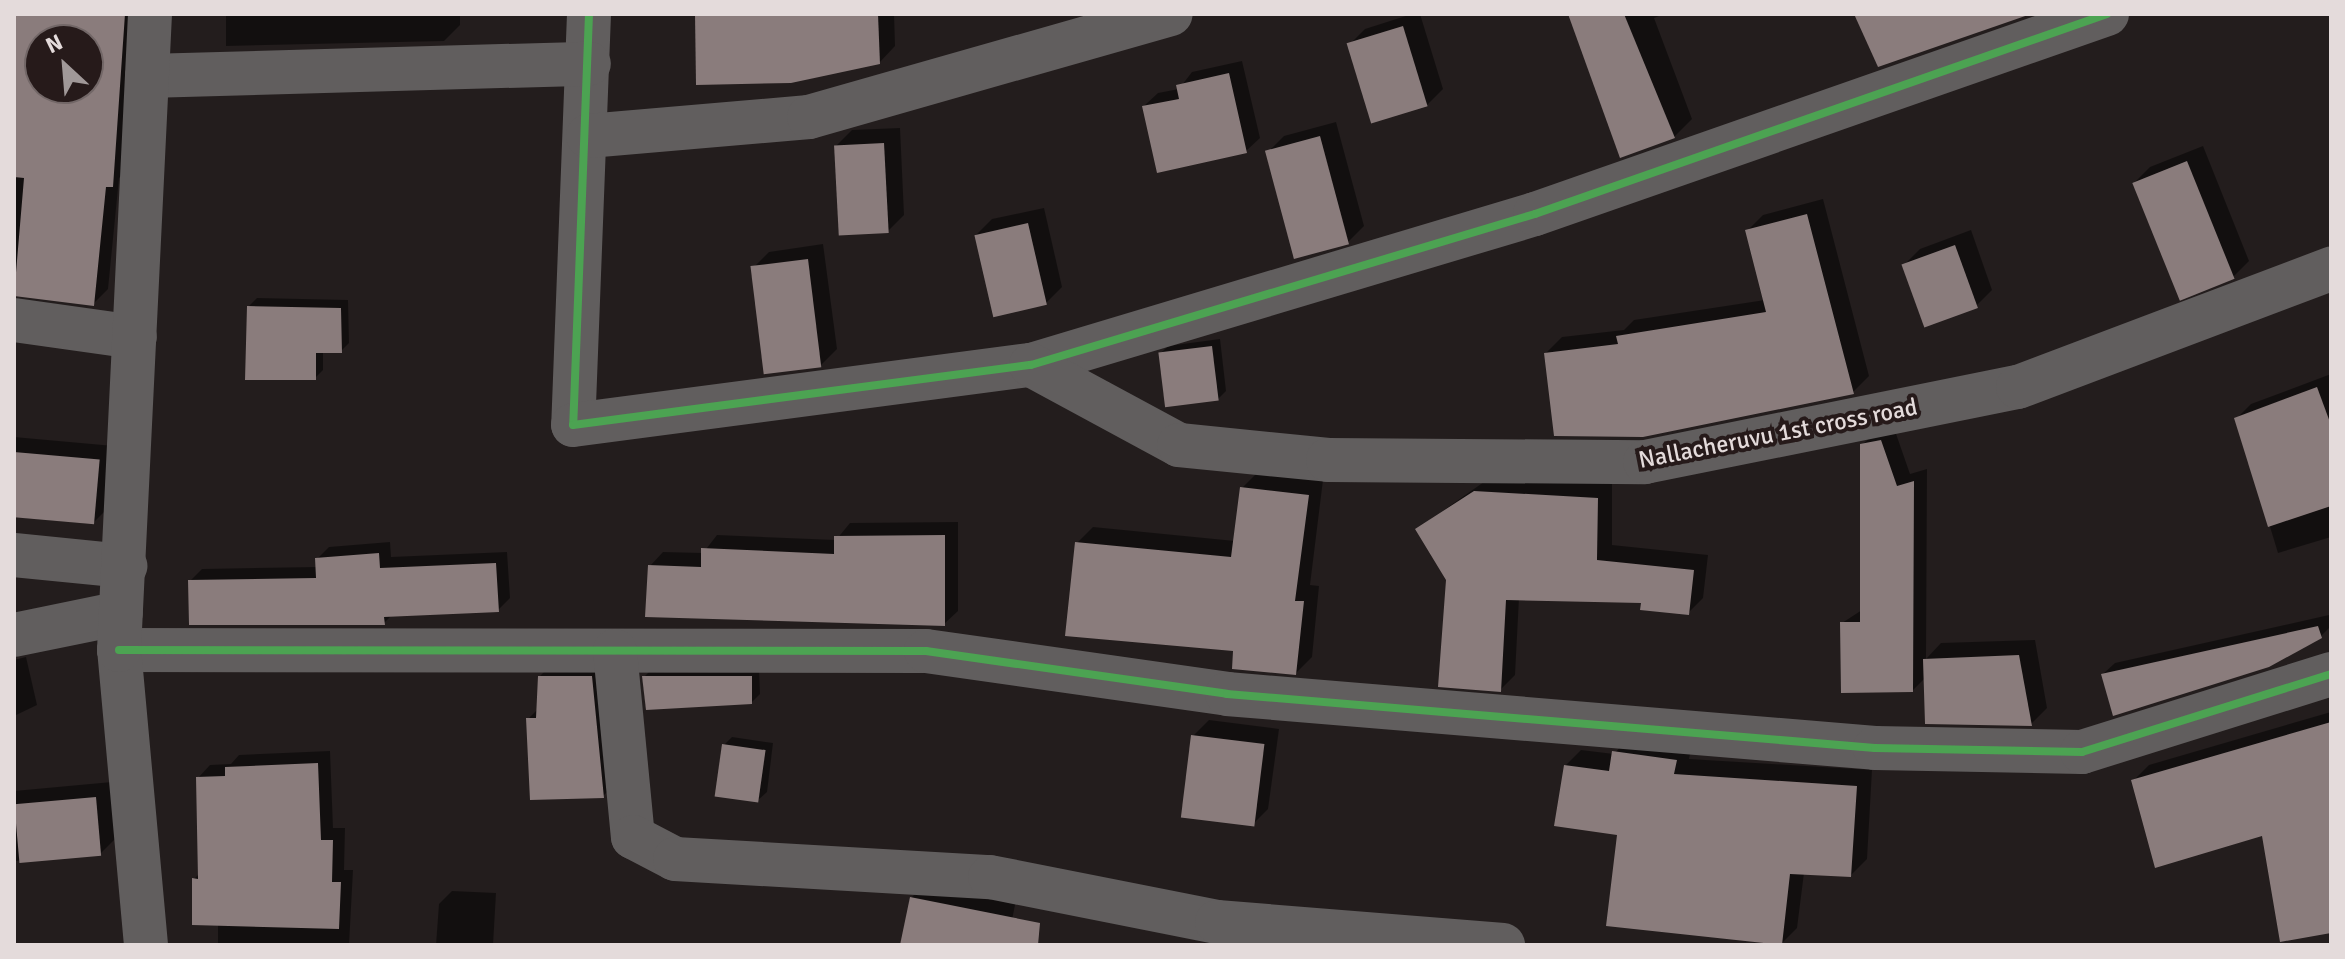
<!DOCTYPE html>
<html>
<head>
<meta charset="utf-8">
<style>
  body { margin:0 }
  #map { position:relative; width:2345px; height:959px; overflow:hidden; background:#231d1d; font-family:Signika,sans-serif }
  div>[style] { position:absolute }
  .shadow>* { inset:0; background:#0007 }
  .building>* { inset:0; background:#8a7c7c; transform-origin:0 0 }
  .minor>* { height:44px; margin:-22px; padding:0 22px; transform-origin:22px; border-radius:22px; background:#615e5e }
  .cycleway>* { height:8px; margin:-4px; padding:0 4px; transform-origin:4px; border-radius:4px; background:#4ca352 }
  span { translate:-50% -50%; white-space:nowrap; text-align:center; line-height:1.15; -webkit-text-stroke:8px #261a1a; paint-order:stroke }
  .street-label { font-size:24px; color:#e4dbdb }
  .frame { position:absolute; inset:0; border:16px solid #e4dbdb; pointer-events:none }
  .north { position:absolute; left:24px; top:24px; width:80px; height:80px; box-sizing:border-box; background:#261a1a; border:2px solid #726767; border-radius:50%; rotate:334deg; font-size:22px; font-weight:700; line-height:32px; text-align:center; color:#e4dbdb }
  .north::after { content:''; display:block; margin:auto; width:28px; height:36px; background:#a09898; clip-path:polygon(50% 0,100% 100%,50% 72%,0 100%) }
</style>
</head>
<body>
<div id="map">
  <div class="shadow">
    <div style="clip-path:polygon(evenodd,14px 14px,139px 14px,127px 170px,119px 178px,108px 289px,93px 304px,14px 295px,14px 14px,40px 40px,88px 40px,88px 88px,40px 88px,40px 40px)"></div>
    <div style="clip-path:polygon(226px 14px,460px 14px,460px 25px,444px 41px,226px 46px)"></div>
    <div style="clip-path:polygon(697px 14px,894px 14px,895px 46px,879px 63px)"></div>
    <div style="clip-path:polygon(1412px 14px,1420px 14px,1443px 89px,1427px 105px,1349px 45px,1365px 29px)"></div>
    <div style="clip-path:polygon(1571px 14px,1664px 14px,1654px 18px,1692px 119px,1674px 137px)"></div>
    <div style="clip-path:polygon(1242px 61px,1260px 138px,1246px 151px,1144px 106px,1158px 93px,1179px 89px,1192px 72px)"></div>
    <div style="clip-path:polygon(1336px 122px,1364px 226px,1348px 242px,1268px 152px,1284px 136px)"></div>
    <div style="clip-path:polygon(900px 128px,904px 215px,888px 231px,836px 146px,852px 130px)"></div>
    <div style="clip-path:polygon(2203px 146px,2249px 261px,2233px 277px,2134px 183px,2150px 167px)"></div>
    <div style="clip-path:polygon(1823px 199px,1869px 376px,1853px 392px,1546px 353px,1562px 337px,1624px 330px,1634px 320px,1765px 300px,1747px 231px,1763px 215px)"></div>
    <div style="clip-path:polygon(1044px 208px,1062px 287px,1046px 303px,976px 235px,992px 219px)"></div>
    <div style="clip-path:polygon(1971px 230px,1992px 290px,1976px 306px,1904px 265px,1920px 249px)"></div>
    <div style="clip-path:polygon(823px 244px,837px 349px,821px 365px,753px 268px,769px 252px)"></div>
    <div style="clip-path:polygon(257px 298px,348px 300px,349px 343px,341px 351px,323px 351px,323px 370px,315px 378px,249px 306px)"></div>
    <div style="clip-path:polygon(1220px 339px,1226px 391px,1218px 399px,1160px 354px,1168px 346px)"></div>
    <div style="clip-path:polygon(2331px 374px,2331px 537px,2278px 553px,2237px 418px,2251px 404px)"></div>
    <div style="clip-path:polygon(1894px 428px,1910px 474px,1927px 469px,1926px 659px,1941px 643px,2035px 640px,2047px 708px,2031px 724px,1926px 677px,1913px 690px,1842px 623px,1862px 610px,1862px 445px,1876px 432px)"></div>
    <div style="clip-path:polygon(14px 437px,114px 446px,107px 509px,92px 524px,14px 517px)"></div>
    <div style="clip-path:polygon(1258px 472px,1323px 480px,1310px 585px,1319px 586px,1312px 657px,1296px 673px,1236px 649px,1077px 543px,1093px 527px,1235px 541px,1242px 488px)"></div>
    <div style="clip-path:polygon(1491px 477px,1612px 484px,1612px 545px,1708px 555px,1703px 598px,1688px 613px,1643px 601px,1519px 598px,1515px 675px,1500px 690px,1448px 579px,1417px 529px)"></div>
    <div style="clip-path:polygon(958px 522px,958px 611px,944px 624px,650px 566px,663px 552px,703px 553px,717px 535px,836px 540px,850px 523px)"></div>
    <div style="clip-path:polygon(390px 542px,391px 557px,507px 552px,510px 598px,498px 610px,392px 615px,384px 623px,190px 581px,202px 569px,317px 567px,317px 559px,329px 547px)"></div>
    <div style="clip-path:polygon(2329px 615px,2331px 626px,2321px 636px,2103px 674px,2115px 663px)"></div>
    <div style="clip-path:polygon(26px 657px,37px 705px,14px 716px,14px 660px)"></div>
    <div style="clip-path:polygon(555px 661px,607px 661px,618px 781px,603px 796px,528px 719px,539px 708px,540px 676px)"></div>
    <div style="clip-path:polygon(653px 668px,759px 668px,760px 694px,752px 702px,645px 676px)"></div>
    <div style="clip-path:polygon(2331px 712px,2331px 801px,2133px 781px,2149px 765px)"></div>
    <div style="clip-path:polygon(1209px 720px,1279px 729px,1268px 809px,1252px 825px,1193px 736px)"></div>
    <div style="clip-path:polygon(1630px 736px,1692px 744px,1689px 759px,1872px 770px,1867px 859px,1851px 875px,1804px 873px,1797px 928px,1781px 944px,1619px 833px,1565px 766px,1581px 750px,1614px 754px)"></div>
    <div style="clip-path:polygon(732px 737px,773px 743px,767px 792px,758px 800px,724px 745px)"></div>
    <div style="clip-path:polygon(330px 751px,333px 828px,345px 828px,344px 870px,353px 870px,349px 945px,218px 945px,218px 924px,194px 879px,200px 873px,198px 778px,210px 765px,231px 764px,239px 755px)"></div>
    <div style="clip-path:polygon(112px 782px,116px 838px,100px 854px,14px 861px,14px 791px)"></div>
    <div style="clip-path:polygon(927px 882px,1016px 900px,1007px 945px,902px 945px,911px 898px)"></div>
    <div style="clip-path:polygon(452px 891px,496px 893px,493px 945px,436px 945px,439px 904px)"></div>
  </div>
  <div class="building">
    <div style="clip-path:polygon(evenodd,14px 14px,125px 14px,113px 187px,106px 187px,94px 306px,14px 296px,24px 178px,14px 177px,14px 14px,40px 40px,88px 40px,88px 88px,40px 88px,40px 40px)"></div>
    <div style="clip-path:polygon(695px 14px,878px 14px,880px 64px,791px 83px,696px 85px)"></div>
    <div style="clip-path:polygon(1568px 14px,1624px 14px,1675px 138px,1620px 158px)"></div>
    <div style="clip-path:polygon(1854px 14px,2031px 14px,1878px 67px)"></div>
    <div style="left:1403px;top:26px;width:84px;height:59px;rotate:73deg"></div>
    <div style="clip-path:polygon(1229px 73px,1247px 153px,1157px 173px,1142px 106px,1179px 99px,1176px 85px)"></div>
    <div style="left:1320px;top:136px;width:112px;height:57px;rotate:75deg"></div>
    <div style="left:884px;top:143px;width:90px;height:50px;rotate:87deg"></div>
    <div style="left:2187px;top:161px;width:127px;height:59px;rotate:68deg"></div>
    <div style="clip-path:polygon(1807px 214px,1854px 394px,1643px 437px,1554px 436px,1544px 353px,1618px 344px,1616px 336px,1766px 312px,1745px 230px)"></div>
    <div style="left:1028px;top:223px;width:84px;height:55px;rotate:77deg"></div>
    <div style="left:1955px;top:245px;width:67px;height:57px;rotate:70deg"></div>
    <div style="left:808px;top:259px;width:109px;height:58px;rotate:83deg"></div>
    <div style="clip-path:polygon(247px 306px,341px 308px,342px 353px,316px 353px,316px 380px,245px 380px)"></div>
    <div style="left:1212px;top:346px;width:55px;height:54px;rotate:83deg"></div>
    <div style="clip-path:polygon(2317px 387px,2331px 425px,2331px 506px,2268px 527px,2234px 418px)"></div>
    <div style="clip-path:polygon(1881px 440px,1897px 486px,1914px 481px,1913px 692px,1841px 693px,1840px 622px,1860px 622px,1860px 444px)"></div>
    <div style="left:14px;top:452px;width:86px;height:65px;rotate:5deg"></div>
    <div style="clip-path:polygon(1240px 487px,1309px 495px,1295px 601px,1304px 601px,1296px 675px,1232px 669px,1233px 651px,1065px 636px,1075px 542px,1231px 557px)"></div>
    <div style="clip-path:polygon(1474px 491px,1598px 498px,1597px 560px,1694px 570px,1689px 615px,1640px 610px,1641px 603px,1506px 600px,1501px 692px,1438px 687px,1446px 580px,1415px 529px)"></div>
    <div style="clip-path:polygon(945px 535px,945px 626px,645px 617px,648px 565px,701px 567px,701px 548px,834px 554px,834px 536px)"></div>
    <div style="clip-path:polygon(379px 553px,380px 568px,496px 563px,499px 612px,384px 617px,385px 625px,189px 625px,188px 580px,316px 578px,315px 558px)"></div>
    <div style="clip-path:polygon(2318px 626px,2322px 638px,2269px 667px,2113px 716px,2101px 674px)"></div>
    <div style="clip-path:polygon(2019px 655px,2032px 726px,1925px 724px,1923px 659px)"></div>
    <div style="clip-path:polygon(538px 676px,592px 676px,604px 798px,530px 800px,526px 718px,536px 718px)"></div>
    <div style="clip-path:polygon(642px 676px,752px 676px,752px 704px,646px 710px)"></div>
    <div style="clip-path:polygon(2331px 722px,2331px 933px,2280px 942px,2262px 836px,2155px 868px,2131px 780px)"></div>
    <div style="left:1191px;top:735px;width:74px;height:83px;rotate:7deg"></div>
    <div style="left:722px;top:744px;width:44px;height:53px;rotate:8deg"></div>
    <div style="clip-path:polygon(1612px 751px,1677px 760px,1674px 774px,1857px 786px,1851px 877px,1790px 874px,1782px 945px,1606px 926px,1617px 835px,1554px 826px,1564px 765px,1609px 771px)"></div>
    <div style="clip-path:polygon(318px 763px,321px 840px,333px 840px,332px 882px,341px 882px,339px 929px,192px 925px,192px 878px,198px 879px,196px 777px,225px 776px,225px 767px)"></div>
    <div style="left:96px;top:797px;width:59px;height:82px;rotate:85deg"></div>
    <div style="clip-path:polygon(910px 897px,1040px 923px,1038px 945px,900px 945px)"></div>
  </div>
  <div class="minor">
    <div style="left:589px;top:14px;width:411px;rotate:92.2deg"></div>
    <div style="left:573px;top:425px;width:462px;rotate:-7.5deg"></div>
    <div style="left:1031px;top:365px;width:526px;rotate:-16.68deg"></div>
    <div style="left:1535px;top:214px;width:606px;rotate:-19.27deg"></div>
    <div style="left:147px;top:76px;width:442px;rotate:-1.6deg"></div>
    <div style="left:588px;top:136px;width:222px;rotate:-4.9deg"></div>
    <div style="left:809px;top:117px;width:376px;rotate:-15.9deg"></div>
    <div style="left:14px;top:320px;width:122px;rotate:8deg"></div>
    <div style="left:1031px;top:365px;width:168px;rotate:28.4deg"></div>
    <div style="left:1179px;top:445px;width:150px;rotate:5.7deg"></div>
    <div style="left:1328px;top:460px;width:317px;rotate:0.4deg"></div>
    <div style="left:1645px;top:462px;width:380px;rotate:-11.4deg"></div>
    <div style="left:2018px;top:387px;width:335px;rotate:-20.7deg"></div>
    <div style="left:14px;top:555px;width:112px;rotate:5.7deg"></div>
    <div style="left:14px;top:635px;width:109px;rotate:-11.6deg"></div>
    <div style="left:119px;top:650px;width:807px;rotate:0.07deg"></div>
    <div style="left:926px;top:651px;width:304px;rotate:8.1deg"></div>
    <div style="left:1227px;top:694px;width:650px;rotate:4.76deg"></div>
    <div style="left:1875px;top:748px;width:207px;rotate:1.1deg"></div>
    <div style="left:2082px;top:752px;width:261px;rotate:-17.4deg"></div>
    <div style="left:615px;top:651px;width:187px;rotate:84.5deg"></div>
    <div style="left:633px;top:837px;width:47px;rotate:27.6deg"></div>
    <div style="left:675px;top:859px;width:316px;rotate:3.3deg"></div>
    <div style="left:990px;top:877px;width:231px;rotate:11.2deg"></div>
    <div style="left:1217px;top:922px;width:287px;rotate:4.6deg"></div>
    <div style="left:146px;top:945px;width:296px;rotate:-95.2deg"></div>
    <div style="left:119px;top:650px;width:637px;rotate:-87.21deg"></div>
  </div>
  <div class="cycleway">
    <div style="left:589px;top:14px;width:411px;rotate:92.2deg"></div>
    <div style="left:573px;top:425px;width:462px;rotate:-7.5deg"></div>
    <div style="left:1031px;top:365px;width:526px;rotate:-16.68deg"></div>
    <div style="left:1535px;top:214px;width:606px;rotate:-19.27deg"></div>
    <div style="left:119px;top:650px;width:807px;rotate:0.07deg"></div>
    <div style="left:926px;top:651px;width:304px;rotate:8.1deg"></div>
    <div style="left:1227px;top:694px;width:650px;rotate:4.76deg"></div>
    <div style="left:1875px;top:748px;width:207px;rotate:1.1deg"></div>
    <div style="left:2082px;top:752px;width:261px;rotate:-17.4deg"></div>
  </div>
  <div class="street-label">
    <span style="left:1778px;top:434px;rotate:-11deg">Nallacheruvu 1st cross road</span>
  </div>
  <div class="frame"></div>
  <div class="north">N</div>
</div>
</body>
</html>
